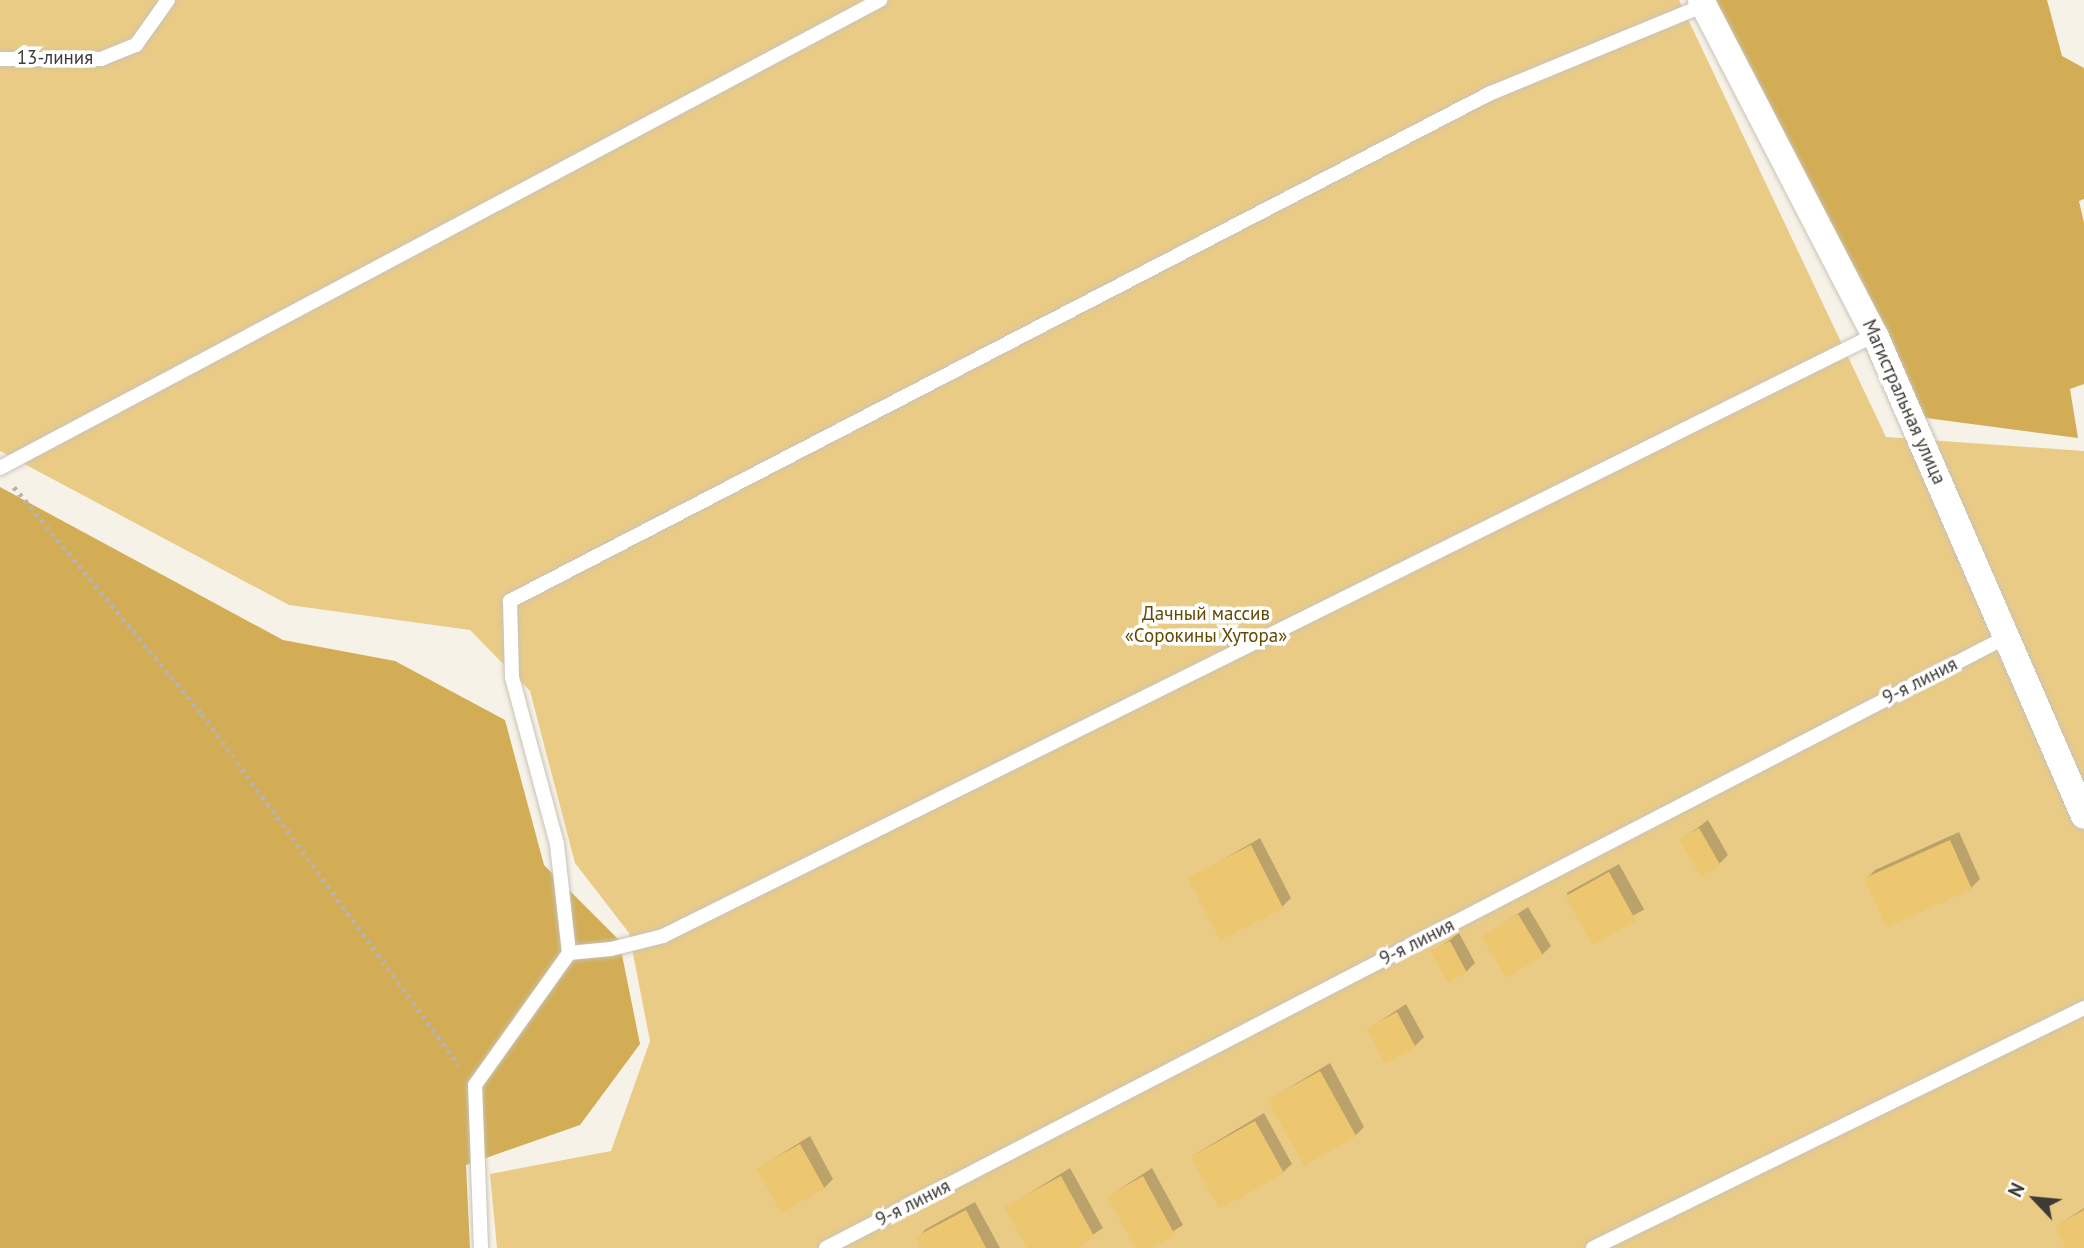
<!DOCTYPE html>
<html>
<head>
<meta charset="utf-8">
<style>
  body { margin:0 }
  #map { position:relative; width:2084px; height:1248px; overflow:hidden; background:#f7f2e7; font-family:"PT Sans",sans-serif }
  div>[style] { position:absolute }
  .green>* { inset:0; background:#eacb86 }
  .forest>* { inset:0; background:#d2ad56 }
  .shadow>* { inset:0; background:#0003; transform-origin:0 0 }
  .building>* { inset:0; background:#edc770; transform-origin:0 0 }
  .path>* { height:4.5px; margin-top:-2.25px; transform-origin:0; background:repeating-linear-gradient(90deg,#b8b4ab 0 3.5px,transparent 0 8.5px) }
  .roads { filter:drop-shadow(0 0 2px #c8c3b8) drop-shadow(0 0 2px #c8c3b8) }
  .service>* { height:14px; margin:-7px; padding:0 7px; transform-origin:7px; border-radius:7px; background:#fff }
  .minor>* { height:26px; margin:-13px; padding:0 13px; transform-origin:13px; border-radius:13px; background:#fff }
  span { translate:-50% -50%; white-space:nowrap; text-align:center; line-height:1.15; -webkit-text-stroke:7px #fff; paint-order:stroke }
  .street-label { font-size:19px; color:#3d3b36 }
  .park-label { font-size:19px; color:#624900 }
  .north { position:absolute; left:2000px; top:1164px; width:70px; height:70px; -webkit-text-stroke:5px #fff; paint-order:stroke; rotate:296deg; font-size:19px; font-weight:700; line-height:28px; text-align:center; color:#3d3b36 }
  .north::after { content:''; display:block; margin:auto; width:24px; height:32px; background:#3d3b36; clip-path:polygon(50% 0,100% 100%,50% 72%,0 100%) }
</style>
</head>
<body>
<div id="map">
  <div class="green">
    <div style="clip-path:polygon(0 0,1679px 0,1886px 437px,2084px 451px,2084px 1248px,497px 1248px,490px 1174px,611px 1151px,650px 1041px,629px 933px,575px 863px,530px 691px,470px 630px,289px 605px,0 451px)"></div>
  </div>
  <div class="forest">
    <div style="clip-path:polygon(1695px 0,2047px 0,2062px 56px,2084px 68px,2084px 199px,2079px 201px,2084px 223px,2084px 384px,2070px 389px,2078px 438px,1911px 416px)"></div>
    <div style="clip-path:polygon(0 487px,283px 640px,395px 661px,505px 720px,544px 865px,619px 940px,640px 1044px,580px 1125px,466px 1165px,470px 1248px,0 1248px)"></div>
  </div>
  <div class="shadow">
    <div style="clip-path:polygon(1708px 820px,1728px 855px,1719px 864px,1681px 840px)"></div>
    <div style="clip-path:polygon(1959px 832px,1980px 879px,1971px 888px,1866px 879px,1875px 870px)"></div>
    <div style="clip-path:polygon(1260px 838px,1291px 898px,1282px 907px,1191px 878px)"></div>
    <div style="left:1619px;top:864px;width:52px;height:60px;rotate:61deg"></div>
    <div style="clip-path:polygon(1528px 907px,1551px 946px,1542px 955px,1483px 937px)"></div>
    <div style="clip-path:polygon(1459px 933px,1475px 963px,1466px 972px,1433px 952px)"></div>
    <div style="clip-path:polygon(1406px 1004px,1424px 1037px,1415px 1046px,1368px 1029px)"></div>
    <div style="clip-path:polygon(1330px 1063px,1364px 1127px,1355px 1136px,1269px 1100px)"></div>
    <div style="clip-path:polygon(1264px 1113px,1292px 1164px,1283px 1172px,1192px 1156px)"></div>
    <div style="clip-path:polygon(810px 1136px,833px 1179px,824px 1188px,759px 1168px)"></div>
    <div style="clip-path:polygon(1070px 1168px,1103px 1228px,1073px 1248px,1029px 1248px,1007px 1207px)"></div>
    <div style="clip-path:polygon(1152px 1168px,1183px 1225px,1147px 1248px,1137px 1248px,1109px 1196px)"></div>
    <div style="clip-path:polygon(975px 1202px,1000px 1248px,922px 1248px,917px 1238px,926px 1229px)"></div>
    <div style="clip-path:polygon(2084px 1208px,2084px 1248px,2068px 1248px,2057px 1226px)"></div>
  </div>
  <div class="building">
    <div style="left:1699px;top:828px;width:43px;height:23px;rotate:60deg"></div>
    <div style="left:1950px;top:840px;width:54px;height:94px;rotate:66deg"></div>
    <div style="left:1251px;top:845px;width:71px;height:71px;rotate:63deg"></div>
    <div style="left:1609px;top:872px;width:56px;height:50px;rotate:61deg"></div>
    <div style="left:1518px;top:914px;width:49px;height:43px;rotate:59deg"></div>
    <div style="left:1450px;top:941px;width:36px;height:22px;rotate:62deg"></div>
    <div style="left:1397px;top:1012px;width:40px;height:35px;rotate:62deg"></div>
    <div style="left:1320px;top:1071px;width:75px;height:60px;rotate:61deg"></div>
    <div style="left:1255px;top:1121px;width:60px;height:74px;rotate:61deg"></div>
    <div style="left:800px;top:1144px;width:51px;height:50px;rotate:61deg"></div>
    <div style="clip-path:polygon(1061px 1176px,1095px 1238px,1077px 1248px,1027px 1248px,1004px 1207px)"></div>
    <div style="clip-path:polygon(1143px 1176px,1175px 1235px,1151px 1248px,1135px 1248px,1107px 1196px)"></div>
    <div style="clip-path:polygon(966px 1210px,986px 1248px,920px 1248px,915px 1237px)"></div>
    <div style="clip-path:polygon(2084px 1210px,2084px 1248px,2066px 1248px,2055px 1226px)"></div>
  </div>
  <div class="path">
    <div style="left:14px;top:487px;width:295px;rotate:50.4deg"></div>
    <div style="left:202px;top:714px;width:435px;rotate:53.8deg"></div>
  </div>
  <div class="roads">
    <div class="service">
      <div style="left:0;top:59px;width:101px"></div>
      <div style="left:101px;top:59px;width:38px;rotate:-22deg"></div>
      <div style="left:136px;top:45px;width:55px;rotate:-54.6deg"></div>
      <div style="left:0;top:468px;width:997px;rotate:-28deg"></div>
      <div style="left:569px;top:953px;width:42px;rotate:-5.4deg"></div>
      <div style="left:611px;top:949px;width:54px;rotate:-14deg"></div>
      <div style="left:663px;top:936px;width:1353px;rotate:-26.38deg"></div>
      <div style="left:481px;top:1248px;width:163px;rotate:-92.1deg"></div>
      <div style="left:475px;top:1085px;width:162px;rotate:-54.5deg"></div>
      <div style="left:569px;top:953px;width:110px;rotate:-96.3deg"></div>
      <div style="left:557px;top:844px;width:173px;rotate:-105.1deg"></div>
      <div style="left:512px;top:677px;width:76px;rotate:-91.5deg"></div>
      <div style="left:510px;top:601px;width:1105px;rotate:-27.38deg"></div>
      <div style="left:1491px;top:93px;width:230px;rotate:-22.4deg"></div>
      <div style="left:826px;top:1248px;width:1331px;rotate:-27.37deg"></div>
      <div style="left:1593px;top:1248px;width:547px;rotate:-26.05deg"></div>
    </div>
    <div class="minor">
      <div style="left:1701px;top:0;width:377px;rotate:62.6deg"></div>
      <div style="left:1875px;top:335px;width:524px;rotate:66.51deg"></div>
    </div>
  </div>
  <div class="street-label">
    <span style="left:55px;top:58px">13-линия</span>
    <span style="left:1904px;top:402px;rotate:66deg">Магистральная улица</span>
    <span style="left:1920px;top:681px;rotate:-27deg">9-я линия</span>
    <span style="left:1417px;top:942px;rotate:-27deg">9-я линия</span>
    <span style="left:913px;top:1203px;rotate:-27deg">9-я линия</span>
  </div>
  <div class="park-label">
    <span style="left:1206px;top:625px">Дачный массив<br>«Сорокины Хутора»</span>
  </div>
  <div class="north">N</div>
</div>
</body>
</html>
